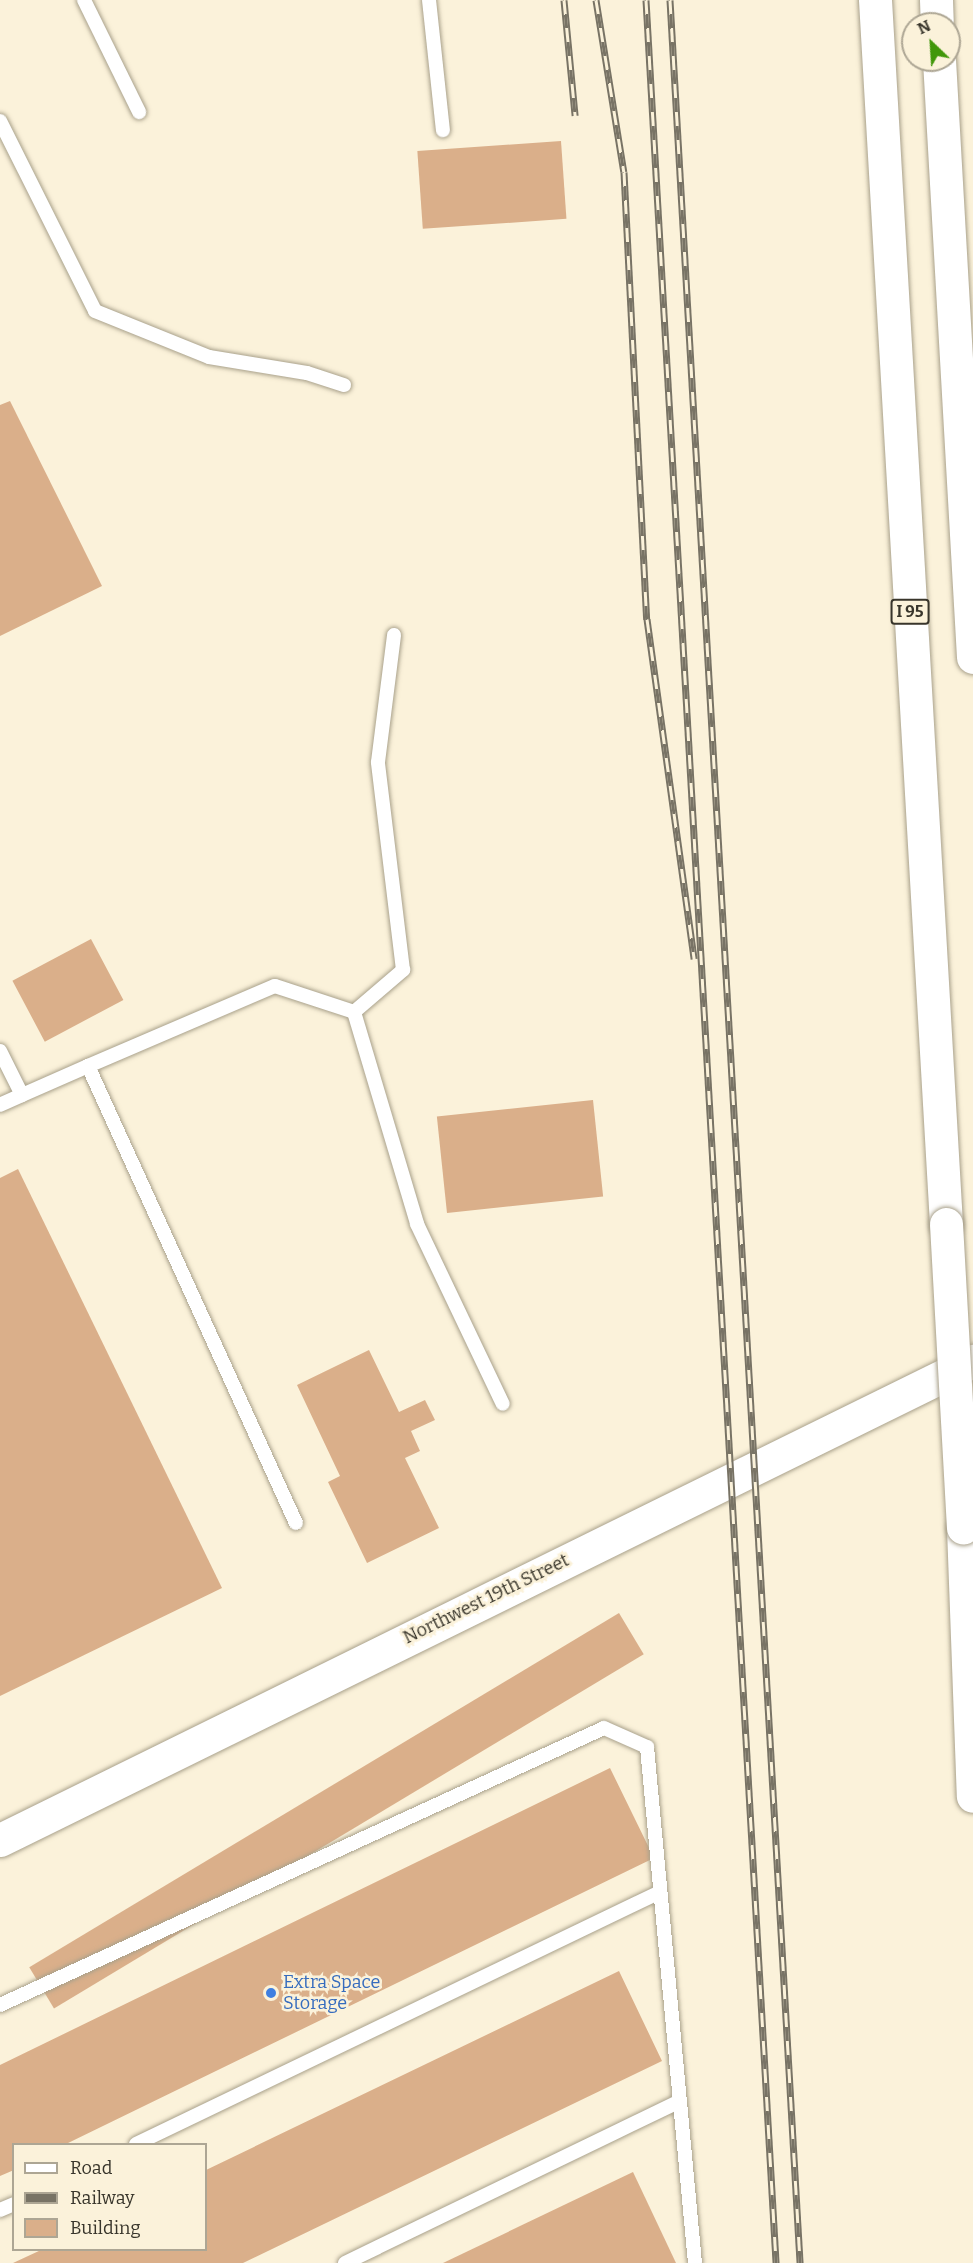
<!DOCTYPE html>
<html>
<head>
<meta charset="utf-8">
<style>
  body { margin:0 }
  #map { position:relative; width:973px; height:2263px; overflow:hidden; background:#fbf2da; font-family:Bitter,serif }
  div>[style] { position:absolute }
  .building>* { inset:0; background:#daaf8a; transform-origin:0 0 }
  .roads { filter:drop-shadow(0 0 2px #a9a18b) drop-shadow(0 0 2px #a9a18b) }
  .service>* { height:14px; margin:-7px; padding:0 7px; transform-origin:7px; border-radius:7px; background:#fff }
  .tertiary>* { height:33px; margin:-16.5px; padding:0 16.5px; transform-origin:16.5px; border-radius:16.5px; background:#fff }
  .motorway>* { height:33px; margin:-16.5px; padding:0 16.5px; transform-origin:16.5px; border-radius:16.5px; background:#fff }
  .rail>* { height:7px; margin-top:-3.5px; transform-origin:0; background:repeating-linear-gradient(90deg,#fbf2da 0 14px,#787365 0 28px); box-sizing:border-box; border-block:2px solid #787365 }
  .bridges { filter:drop-shadow(0 0 2px #a9a18b) drop-shadow(0 0 2px #a9a18b) }
  .motorway-bridge>* { height:33px; margin:-16.5px; padding:0 16.5px; transform-origin:16.5px; border-radius:16.5px; background:#fff }
  .dots>* { width:16px; height:16px; translate:-50% -50%; box-sizing:border-box; border:3px solid #fbf2da; border-radius:50% }
  span { translate:-50% -50%; white-space:nowrap; text-align:center; line-height:1.15; -webkit-text-stroke:5px #fbf2da; paint-order:stroke }
  .shield-label span { padding:2px 4px; background:#fbf2da; border:2px solid; border-radius:4px; -webkit-text-stroke-width:0 }
  .shield-label { font-size:16px; color:#38352b; font-weight:700 }
  .street-label { font-size:18px; color:#38352b }
  .shop-label { font-size:18px; color:#366cbe }
  .left { translate:0 -50%; text-align:left }
  .legend { position:absolute; left:12px; top:2143px; width:195px; height:108px; box-sizing:border-box; background:#fbf2da; border:2px solid #ada694; margin:0; padding:8px 10px; list-style:none; font-size:18px; color:#38352b }
  .legend li { display:flex; align-items:center; gap:12px; height:30px }
  .legend b { width:30px; border:2px solid #ada694 }
  .north { position:absolute; left:901px; top:12px; width:60px; height:60px; box-sizing:border-box; background:#fbf2da; border:2px solid #ada694; border-radius:50%; rotate:335deg; font-size:16px; font-weight:700; line-height:24px; text-align:center; color:#38352b }
  .north::after { content:''; display:block; margin:auto; width:21px; height:27px; background:#41970a; clip-path:polygon(50% 0,100% 100%,50% 72%,0 100%) }
</style>
</head>
<body>
<div id="map">
  <div class="building">
    <div style="left:561px;top:141px;width:78px;height:144px;rotate:86deg"></div>
    <div style="clip-path:polygon(10px 401px,102px 586px,0 636px,0 405px)"></div>
    <div style="left:91px;top:939px;width:69px;height:89px;rotate:62deg"></div>
    <div style="left:593px;top:1100px;width:97px;height:157px;rotate:84deg"></div>
    <div style="clip-path:polygon(18px 1169px,222px 1588px,0 1696px,0 1178px)"></div>
    <div style="clip-path:polygon(369px 1350px,399px 1412px,425px 1400px,435px 1420px,411px 1431px,420px 1451px,405px 1458px,439px 1528px,367px 1563px,328px 1482px,340px 1476px,297px 1385px)"></div>
    <div style="left:619px;top:1613px;width:48px;height:688px;rotate:59deg"></div>
    <div style="clip-path:polygon(610px 1768px,654px 1858px,66px 2144px,14px 2144px,14px 2170px,0 2176px,0 2065px)"></div>
    <div style="clip-path:polygon(619px 1971px,662px 2061px,243px 2263px,13px 2263px,41px 2250px,206px 2250px,206px 2170px)"></div>
    <div style="clip-path:polygon(633px 2172px,676px 2263px,443px 2263px)"></div>
  </div>
  <div class="roads">
    <div class="service">
      <div style="left:84px;top:0;width:125px;rotate:63.8deg"></div>
      <div style="left:429px;top:0;width:131px;rotate:83.9deg"></div>
      <div style="left:0;top:121px;width:212px;rotate:63.4deg"></div>
      <div style="left:95px;top:311px;width:123px;rotate:22deg"></div>
      <div style="left:209px;top:357px;width:99px;rotate:9.3deg"></div>
      <div style="left:307px;top:373px;width:39px;rotate:18deg"></div>
      <div style="left:354px;top:1012px;width:65px;rotate:-40.6deg"></div>
      <div style="left:403px;top:970px;width:209px;rotate:-96.9deg"></div>
      <div style="left:378px;top:762px;width:128px;rotate:-82.8deg"></div>
      <div style="left:0;top:1051px;width:49px;rotate:63.4deg"></div>
      <div style="left:22px;top:1095px;width:24px;rotate:156deg"></div>
      <div style="left:88px;top:1066px;width:203px;rotate:-23.2deg"></div>
      <div style="left:275px;top:986px;width:83px;rotate:18.2deg"></div>
      <div style="left:354px;top:1012px;width:221px;rotate:73.4deg"></div>
      <div style="left:417px;top:1224px;width:199px;rotate:64.5deg"></div>
      <div style="left:22px;top:1095px;width:72px;rotate:-23.7deg"></div>
      <div style="left:88px;top:1066px;width:502px;rotate:65.53deg"></div>
      <div style="left:0;top:2005px;width:664px;rotate:-24.64deg"></div>
      <div style="left:604px;top:1728px;width:47px;rotate:23.8deg"></div>
      <div style="left:647px;top:1747px;width:518px;rotate:84.69deg"></div>
      <div style="left:136px;top:2144px;width:581px;rotate:-25.68deg"></div>
      <div style="left:0;top:2210px;width:15px;rotate:-23deg"></div>
      <div style="left:345px;top:2263px;width:372px;rotate:-25.8deg"></div>
    </div>
    <div class="tertiary">
      <div style="left:0;top:1840px;width:1085px;rotate:-26.21deg"></div>
    </div>
    <div class="motorway">
      <div style="left:875px;top:0;width:1226px;rotate:86.68deg"></div>
      <div style="left:936px;top:0;width:24px;rotate:88deg"></div>
      <div style="left:939px;top:60px;width:598px;rotate:86.74deg"></div>
      <div style="left:963px;top:1528px;width:268px;rotate:87.9deg"></div>
    </div>
  </div>
  <div class="rail">
    <div style="left:564px;top:0;width:116px;rotate:84.5deg"></div>
    <div style="left:596px;top:0;width:174px;rotate:80.8deg"></div>
    <div style="left:624px;top:172px;width:448px;rotate:87.1deg"></div>
    <div style="left:647px;top:619px;width:343px;rotate:82.1deg"></div>
    <div style="left:646px;top:0;width:2267px;rotate:86.71deg"></div>
    <div style="left:670px;top:0;width:2267px;rotate:86.71deg"></div>
  </div>
  <div class="bridges">
    <div class="motorway-bridge">
      <div style="left:946px;top:1224px;width:304px;rotate:86.8deg"></div>
    </div>
  </div>
  <div class="dots">
    <div style="left:271px;top:1993px;background:#3f7fe0"></div>
  </div>
  <div class="shield-label">
    <span style="left:910px;top:612px">I 95</span>
  </div>
  <div class="street-label">
    <span style="left:486px;top:1599px;rotate:-26deg">Northwest 19th Street</span>
  </div>
  <div class="shop-label">
    <span class="left" style="left:283px;top:1993px">Extra Space<br>Storage</span>
  </div>
  <ul class="legend">
  <li><b style="height:8px;background:#fff"></b>Road</li>
  <li><b style="height:8px;background:#787365"></b>Railway</li>
  <li><b style="height:16px;background:#daaf8a"></b>Building</li>
  </ul>
  <div class="north">N</div>
</div>
</body>
</html>
